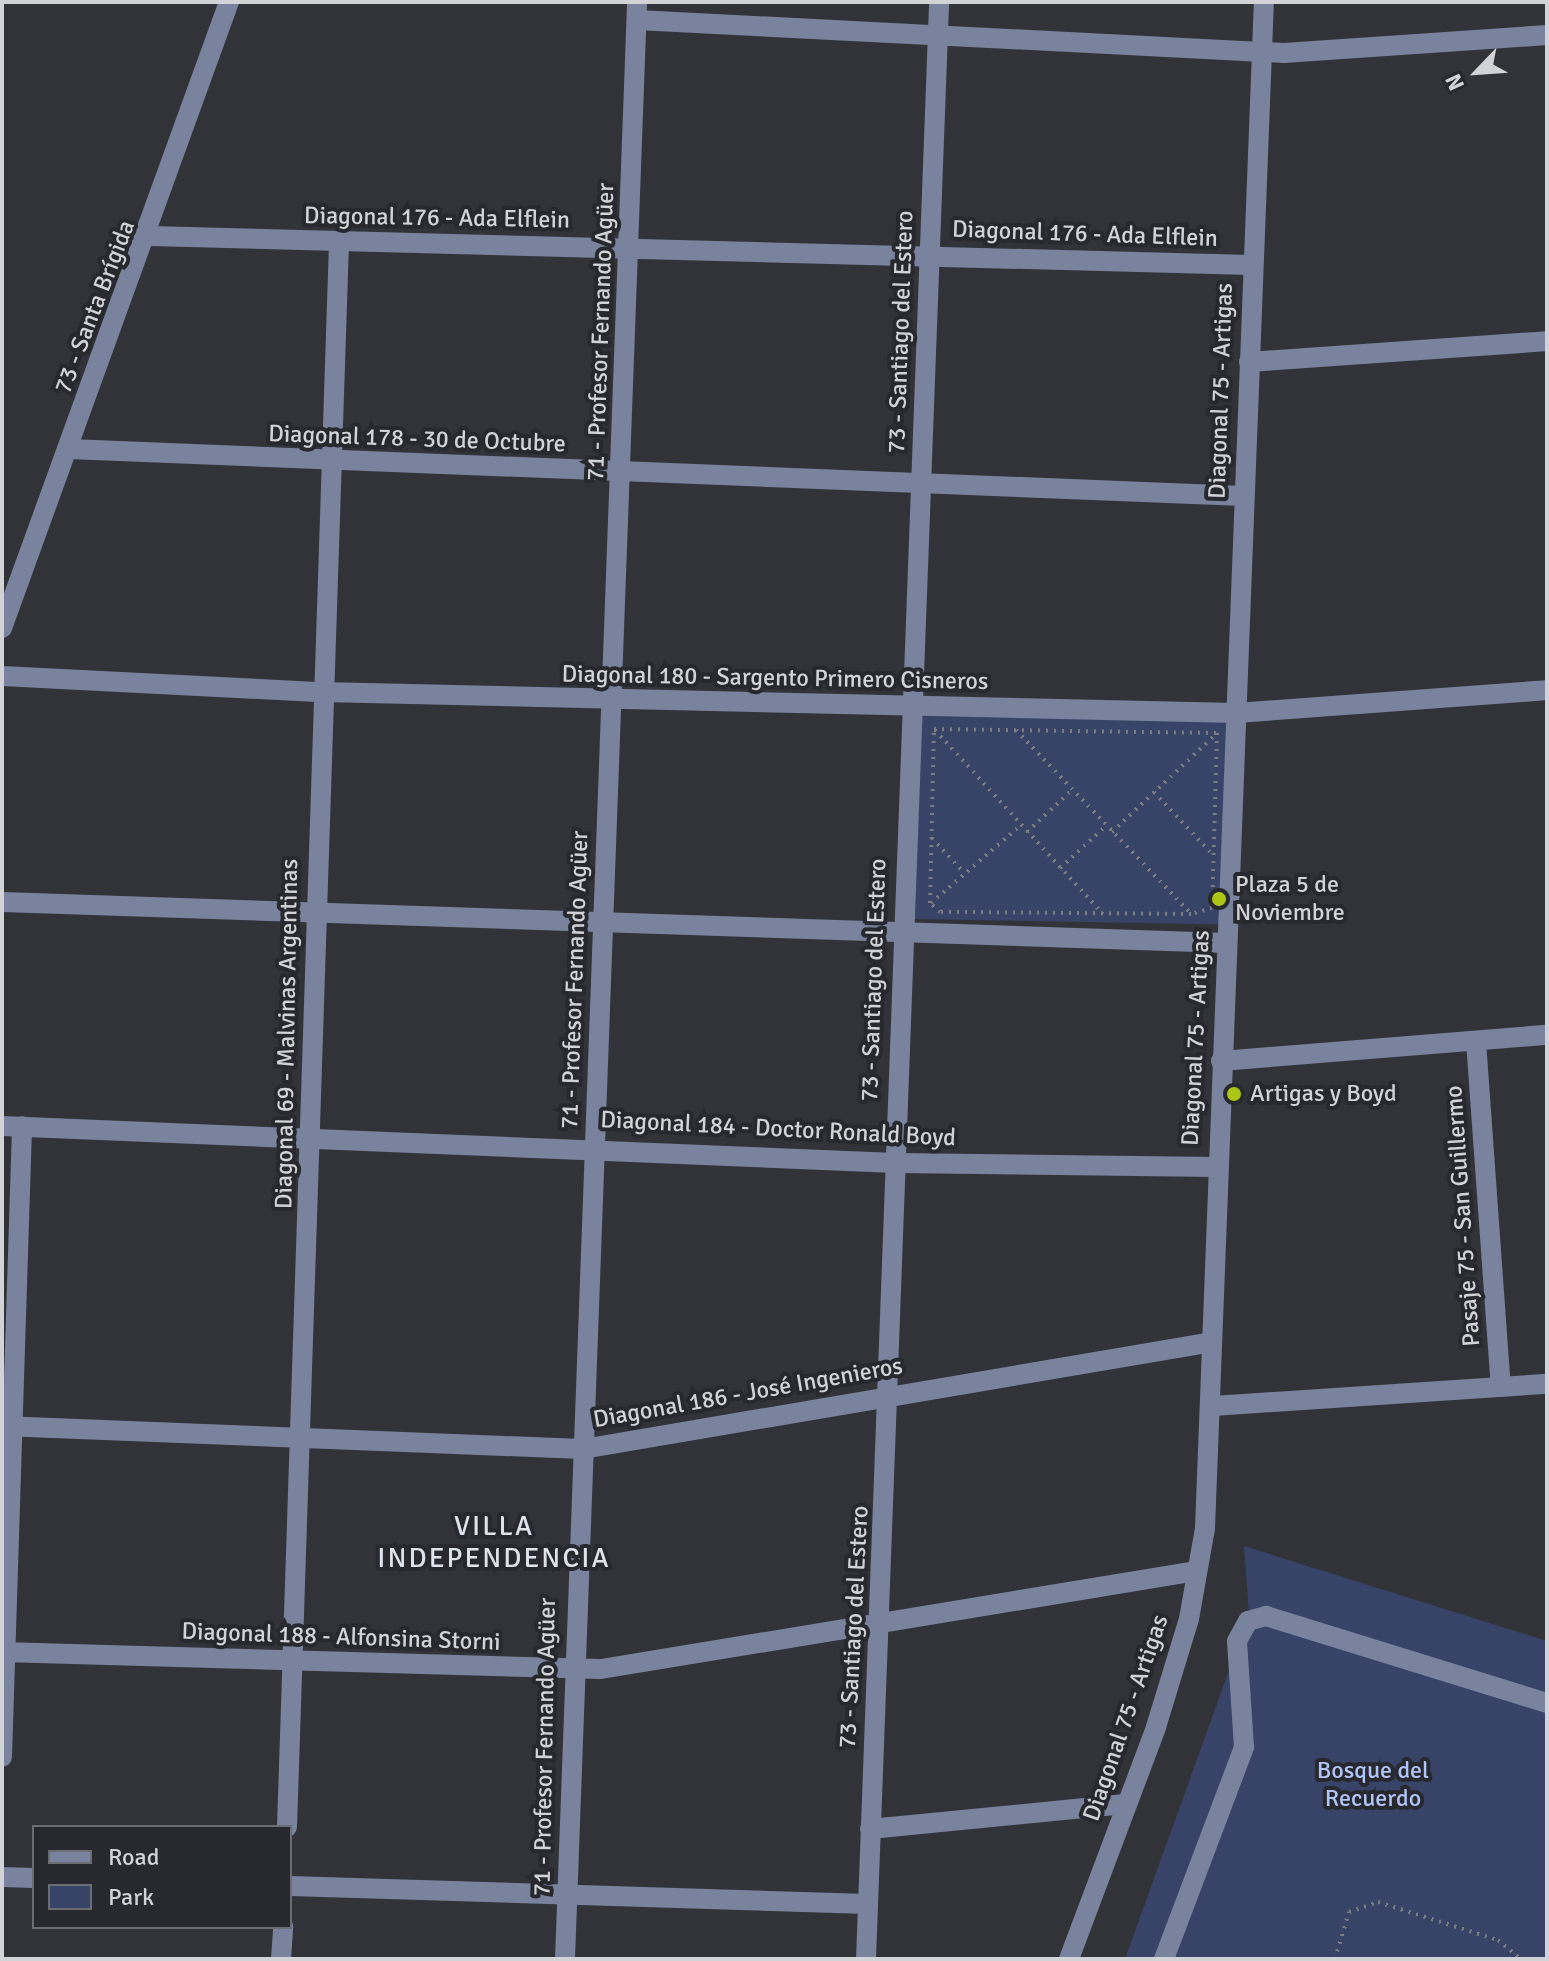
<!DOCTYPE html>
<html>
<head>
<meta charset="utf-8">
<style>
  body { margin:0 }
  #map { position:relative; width:1549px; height:1961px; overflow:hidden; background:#313339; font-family:Signika,sans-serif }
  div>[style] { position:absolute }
  .green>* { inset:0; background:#384467; transform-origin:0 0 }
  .path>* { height:4px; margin-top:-2px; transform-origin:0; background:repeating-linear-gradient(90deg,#7b7d82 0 2px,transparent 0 8px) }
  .minor>* { height:20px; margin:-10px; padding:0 10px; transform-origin:10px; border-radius:10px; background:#79839e }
  .dots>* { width:22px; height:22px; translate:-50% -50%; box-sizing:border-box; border:4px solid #27292f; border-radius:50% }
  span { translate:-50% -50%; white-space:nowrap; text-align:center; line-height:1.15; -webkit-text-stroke:8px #27292f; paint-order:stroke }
  .street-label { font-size:24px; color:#d1d3d7 }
  .poi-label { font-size:24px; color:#d1d3d7 }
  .left { translate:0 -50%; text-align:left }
  .park-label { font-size:24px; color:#b1c4f7 }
  .quarter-label { font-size:28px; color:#dee2ea; letter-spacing:2px }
  .frame { position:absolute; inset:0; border:4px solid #d1d3d7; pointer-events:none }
  .legend { position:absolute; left:32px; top:1825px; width:260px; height:104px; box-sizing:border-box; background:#27292f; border:2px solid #6b6d72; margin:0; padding:10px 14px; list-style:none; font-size:24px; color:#d1d3d7 }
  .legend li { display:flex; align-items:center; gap:16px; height:40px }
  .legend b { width:40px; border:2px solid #6b6d72 }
  .north { position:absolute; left:1437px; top:32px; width:80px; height:80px; -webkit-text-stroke:6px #27292f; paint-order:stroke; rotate:245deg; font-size:22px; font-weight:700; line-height:32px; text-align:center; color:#d1d3d7 }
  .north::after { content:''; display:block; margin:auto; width:28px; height:36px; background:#d1d3d7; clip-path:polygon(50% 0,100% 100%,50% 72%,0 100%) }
</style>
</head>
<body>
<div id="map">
  <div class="green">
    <div style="left:916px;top:716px;width:313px;height:203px;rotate:1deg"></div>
    <div style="clip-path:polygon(1244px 1546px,1547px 1641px,1547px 1959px,1125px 1959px,1249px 1615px)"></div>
  </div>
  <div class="path">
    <div style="left:934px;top:729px;width:283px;rotate:0.8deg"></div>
    <div style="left:1217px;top:733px;width:175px;rotate:91.6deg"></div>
    <div style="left:1212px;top:908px;width:22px;rotate:164deg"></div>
    <div style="left:1191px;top:914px;width:251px;rotate:-179.5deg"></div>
    <div style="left:940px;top:912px;width:13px;rotate:-138deg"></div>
    <div style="left:930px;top:903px;width:174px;rotate:-88.7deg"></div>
    <div style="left:935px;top:730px;width:249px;rotate:47.6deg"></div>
    <div style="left:1016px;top:730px;width:254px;rotate:46.4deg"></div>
    <div style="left:1154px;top:792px;width:86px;rotate:46.9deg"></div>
    <div style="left:1027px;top:832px;width:62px;rotate:-43deg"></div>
    <div style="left:1112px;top:832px;width:143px;rotate:-43.3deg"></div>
    <div style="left:932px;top:838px;width:47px;rotate:47.6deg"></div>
    <div style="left:1060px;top:868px;width:62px;rotate:-42.4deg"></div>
    <div style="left:931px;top:903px;width:119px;rotate:-40.9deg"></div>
    <div style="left:1335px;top:1959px;width:49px;rotate:-73.4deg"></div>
    <div style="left:1349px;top:1912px;width:31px;rotate:-19deg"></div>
    <div style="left:1378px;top:1902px;width:126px;rotate:17.6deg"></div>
    <div style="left:1498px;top:1940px;width:30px;rotate:40deg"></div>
  </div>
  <div class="minor">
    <div style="left:637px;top:20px;width:648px;rotate:2.92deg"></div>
    <div style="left:1284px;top:53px;width:264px;rotate:-3.9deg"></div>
    <div style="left:150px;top:236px;width:1101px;rotate:1.51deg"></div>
    <div style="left:1249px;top:362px;width:299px;rotate:-4deg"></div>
    <div style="left:69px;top:449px;width:1175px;rotate:2.29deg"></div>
    <div style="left:2px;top:628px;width:666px;rotate:-70.07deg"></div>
    <div style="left:2px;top:676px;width:320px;rotate:2.9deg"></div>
    <div style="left:322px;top:692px;width:914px;rotate:1.32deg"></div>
    <div style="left:1236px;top:713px;width:312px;rotate:-4.2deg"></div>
    <div style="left:2px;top:902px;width:1226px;rotate:1.92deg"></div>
    <div style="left:1476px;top:1041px;width:347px;rotate:85.9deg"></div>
    <div style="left:1221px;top:1061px;width:327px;rotate:-4.6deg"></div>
    <div style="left:2px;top:1126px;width:894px;rotate:2.37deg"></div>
    <div style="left:895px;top:1163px;width:321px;rotate:0.7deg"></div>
    <div style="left:1213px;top:1406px;width:335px;rotate:-3.8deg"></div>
    <div style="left:2px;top:1426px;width:581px;rotate:2.27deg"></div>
    <div style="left:583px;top:1449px;width:638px;rotate:-9.65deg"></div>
    <div style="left:2px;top:1652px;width:599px;rotate:1.63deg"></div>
    <div style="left:601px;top:1669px;width:604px;rotate:-9.34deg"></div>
    <div style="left:2px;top:1757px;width:631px;rotate:-88.18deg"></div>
    <div style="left:287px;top:1827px;width:1586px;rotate:-88.12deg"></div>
    <div style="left:870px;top:1829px;width:256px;rotate:-5.6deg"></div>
    <div style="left:2px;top:1877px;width:32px;rotate:2deg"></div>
    <div style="left:290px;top:1886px;width:578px;rotate:1.78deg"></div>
    <div style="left:281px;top:1959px;width:32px;rotate:-86deg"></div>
    <div style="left:565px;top:1959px;width:1958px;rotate:-87.89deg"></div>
    <div style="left:866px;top:1959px;width:1958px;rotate:-87.86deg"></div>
    <div style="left:1069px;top:1959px;width:248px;rotate:-69.4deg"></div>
    <div style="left:1156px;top:1727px;width:113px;rotate:-73deg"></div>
    <div style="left:1189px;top:1619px;width:92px;rotate:-80deg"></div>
    <div style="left:1205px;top:1528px;width:1527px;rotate:-87.79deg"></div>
    <div style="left:1164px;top:1959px;width:227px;rotate:-69.3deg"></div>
    <div style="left:1244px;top:1747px;width:106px;rotate:-93.8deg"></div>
    <div style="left:1237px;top:1641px;width:23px;rotate:-61deg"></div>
    <div style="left:1248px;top:1621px;width:19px;rotate:-16deg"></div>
    <div style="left:1266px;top:1616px;width:294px;rotate:17.2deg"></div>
  </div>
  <div class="dots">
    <div style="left:1219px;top:899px;background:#abc615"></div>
    <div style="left:1234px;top:1094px;background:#abc615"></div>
  </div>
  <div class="street-label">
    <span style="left:437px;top:218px;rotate:1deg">Diagonal 176 - Ada Elflein</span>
    <span style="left:1085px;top:234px;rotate:2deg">Diagonal 176 - Ada Elflein</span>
    <span style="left:95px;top:307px;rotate:-69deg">73 - Santa Brígida</span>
    <span style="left:601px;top:332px;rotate:-88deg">71 - Profesor Fernando Agüer</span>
    <span style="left:901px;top:332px;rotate:-88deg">73 - Santiago del Estero</span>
    <span style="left:1221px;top:391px;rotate:-88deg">Diagonal 75 - Artigas</span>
    <span style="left:417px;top:439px;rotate:2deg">Diagonal 178 - 30 de Octubre</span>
    <span style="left:775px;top:678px;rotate:1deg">Diagonal 180 - Sargento Primero Cisneros</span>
    <span style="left:575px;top:980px;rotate:-88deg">71 - Profesor Fernando Agüer</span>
    <span style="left:874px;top:980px;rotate:-88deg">73 - Santiago del Estero</span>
    <span style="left:287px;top:1034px;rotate:-89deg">Diagonal 69 - Malvinas Argentinas</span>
    <span style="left:1196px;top:1038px;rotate:-87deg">Diagonal 75 - Artigas</span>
    <span style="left:778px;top:1129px;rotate:3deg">Diagonal 184 - Doctor Ronald Boyd</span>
    <span style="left:1463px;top:1216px;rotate:-94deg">Pasaje 75 - San Guillermo</span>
    <span style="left:748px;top:1393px;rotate:-10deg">Diagonal 186 - José Ingenieros</span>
    <span style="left:854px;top:1627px;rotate:-87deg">73 - Santiago del Estero</span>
    <span style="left:341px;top:1637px;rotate:2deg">Diagonal 188 - Alfonsina Storni</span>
    <span style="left:1126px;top:1718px;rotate:-71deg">Diagonal 75 - Artigas</span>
    <span style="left:545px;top:1747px;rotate:-89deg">71 - Profesor Fernando Agüer</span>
  </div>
  <div class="poi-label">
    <span class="left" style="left:1235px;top:899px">Plaza 5 de<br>Noviembre</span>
    <span class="left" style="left:1250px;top:1094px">Artigas y Boyd</span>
  </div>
  <div class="park-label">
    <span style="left:1373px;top:1785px">Bosque del<br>Recuerdo</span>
  </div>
  <div class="quarter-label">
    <span style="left:494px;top:1542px">VILLA<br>INDEPENDENCIA</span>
  </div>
  <div class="frame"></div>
  <ul class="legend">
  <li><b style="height:10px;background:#79839e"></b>Road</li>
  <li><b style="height:22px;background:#384467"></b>Park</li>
  </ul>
  <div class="north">N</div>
</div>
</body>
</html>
